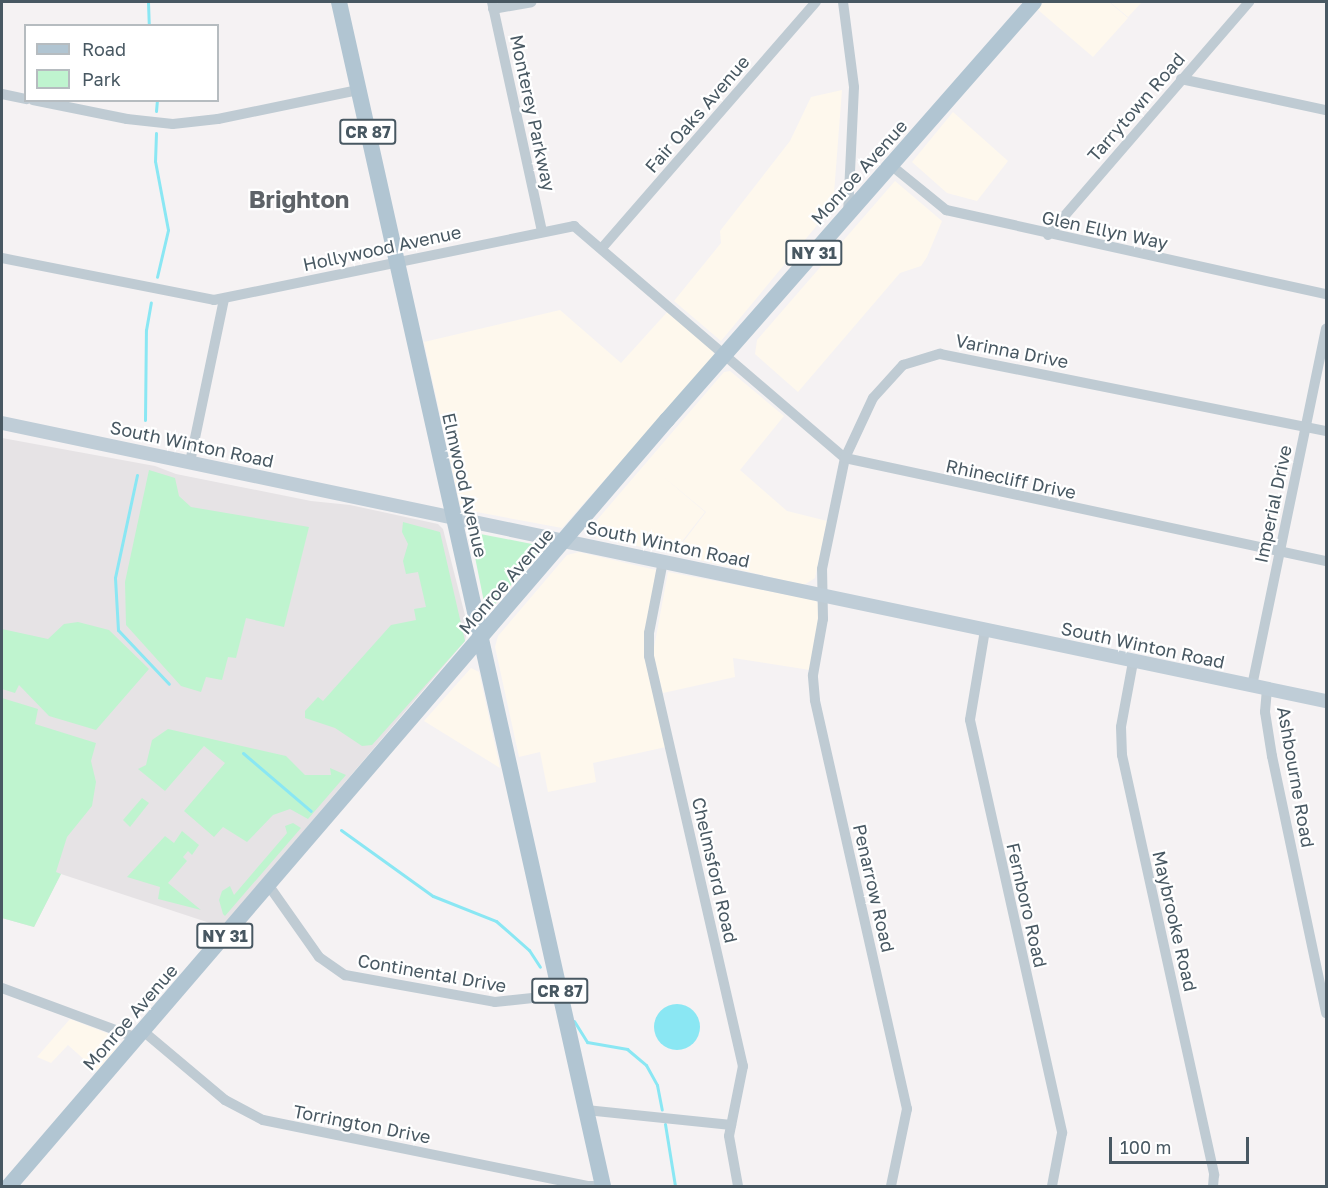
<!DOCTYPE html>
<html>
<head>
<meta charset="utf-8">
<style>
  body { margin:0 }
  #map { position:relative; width:1328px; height:1188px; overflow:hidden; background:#f5f2f3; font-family:"Golos Text",sans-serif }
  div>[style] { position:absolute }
  .commercial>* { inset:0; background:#fef8ed }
  .education>* { inset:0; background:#e6e3e5 }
  .green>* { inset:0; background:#bff4cf }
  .water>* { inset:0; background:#8ae7f3 }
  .round { border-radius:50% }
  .stream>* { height:3px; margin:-1.5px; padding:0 1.5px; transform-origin:1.5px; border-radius:1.5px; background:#8ae7f3 }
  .street>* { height:10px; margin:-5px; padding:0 5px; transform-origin:5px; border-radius:5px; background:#bfcbd3 }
  .secondary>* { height:14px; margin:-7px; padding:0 7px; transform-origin:7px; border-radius:7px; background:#bfcdd7 }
  .primary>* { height:16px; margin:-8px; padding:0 8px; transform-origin:8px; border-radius:8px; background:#b1c5d2 }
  span { translate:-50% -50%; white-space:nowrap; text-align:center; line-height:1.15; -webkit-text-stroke:4.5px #fff; paint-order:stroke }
  .shield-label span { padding:2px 4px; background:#fff; border:2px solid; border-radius:4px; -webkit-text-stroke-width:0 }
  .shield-label { font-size:16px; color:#485862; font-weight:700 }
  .street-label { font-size:18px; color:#485862 }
  .district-label { font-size:24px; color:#5e6368; font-weight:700 }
  .frame { position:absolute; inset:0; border:3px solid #485862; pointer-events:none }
  .legend { position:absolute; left:24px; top:24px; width:195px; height:78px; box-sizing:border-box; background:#fff; border:2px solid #b6bcc0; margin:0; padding:8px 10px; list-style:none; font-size:18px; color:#485862 }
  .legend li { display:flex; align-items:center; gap:12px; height:30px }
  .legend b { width:30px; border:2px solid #b6bcc0 }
  .scale { position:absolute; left:1109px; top:1137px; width:140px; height:27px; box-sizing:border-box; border:3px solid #485862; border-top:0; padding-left:8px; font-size:18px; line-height:21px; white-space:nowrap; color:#485862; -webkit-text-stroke:4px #fff; paint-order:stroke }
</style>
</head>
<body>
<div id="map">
  <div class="commercial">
    <div style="clip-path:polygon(1044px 2px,1109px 2px,1128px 18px,1093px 57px,1037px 9px)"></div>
    <div style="clip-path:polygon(1110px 2px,1142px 2px,1128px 17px)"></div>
    <div style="clip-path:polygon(842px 90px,833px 206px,721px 341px,674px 301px,721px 243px,720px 231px,790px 141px,811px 97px)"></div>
    <div style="clip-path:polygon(953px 112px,1008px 161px,977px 201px,947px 193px,912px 162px)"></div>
    <div style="clip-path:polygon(895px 181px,942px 221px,927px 257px,921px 266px,900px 273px,798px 392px,755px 354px,757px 340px)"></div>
    <div style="clip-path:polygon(560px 310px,621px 363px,669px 310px,713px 349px,714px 356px,562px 528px,466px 510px,460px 505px,424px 342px)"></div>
    <div style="clip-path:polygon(730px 371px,784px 416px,740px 470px,787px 511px,827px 521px,815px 578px,804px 585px,674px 554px,706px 512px,660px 474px,705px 512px,673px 553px,596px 538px,591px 527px,724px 372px)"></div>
    <div style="clip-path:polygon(579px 552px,656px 570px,644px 656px,666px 747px,593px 763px,596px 782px,548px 792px,540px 752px,519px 757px,495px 647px,498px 636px,567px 555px)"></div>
    <div style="clip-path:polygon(668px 572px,815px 600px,821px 607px,810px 670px,733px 658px,735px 677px,663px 693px,653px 653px)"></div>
    <div style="clip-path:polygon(471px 668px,479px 672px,500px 768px,424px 721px)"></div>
    <div style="clip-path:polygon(70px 1019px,117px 1037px,119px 1045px,97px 1071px,68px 1045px,51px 1063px,37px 1057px)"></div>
  </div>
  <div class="education">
    <div style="clip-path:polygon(2px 438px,155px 466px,176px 474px,311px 501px,350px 505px,438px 524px,443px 529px,468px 627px,465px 641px,222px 927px,61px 874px,34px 927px,2px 918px)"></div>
  </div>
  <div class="green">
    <div style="clip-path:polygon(149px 470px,175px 478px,179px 496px,191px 507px,309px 527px,284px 627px,246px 618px,236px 658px,228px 657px,222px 680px,206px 677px,201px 692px,181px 686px,126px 625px,125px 582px)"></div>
    <div style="clip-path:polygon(403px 522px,440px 532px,465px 641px,372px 745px,362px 746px,335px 728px,305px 718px,305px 711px,318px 697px,323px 701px,391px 625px,416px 620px,414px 609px,426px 607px,418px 572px,406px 574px,403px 561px,408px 544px,402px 532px)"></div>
    <div style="clip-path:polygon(470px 532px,537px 545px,541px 549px,492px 608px,484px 602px)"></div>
    <div style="clip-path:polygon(78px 622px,109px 630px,149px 669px,96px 730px,49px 716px,19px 685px,15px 693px,2px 689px,2px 629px,48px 639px,64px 624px)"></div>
    <div style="clip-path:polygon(2px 698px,38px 709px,35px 724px,96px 743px,91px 761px,96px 782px,92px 806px,67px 837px,56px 872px,61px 874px,34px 927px,2px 918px)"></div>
    <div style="clip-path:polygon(168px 729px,286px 756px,305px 775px,331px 775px,330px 768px,346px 775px,308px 819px,290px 809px,273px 815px,247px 842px,223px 827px,214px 837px,184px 811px,225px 763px,204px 746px,165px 791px,138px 769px,146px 765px,152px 740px)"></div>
    <div style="clip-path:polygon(142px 798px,149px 803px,130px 827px,123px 820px)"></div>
    <div style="clip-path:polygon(293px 823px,301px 828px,225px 916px,223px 914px,219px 900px,222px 891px,230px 886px,234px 895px,287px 833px,285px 826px)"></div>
    <div style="clip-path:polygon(182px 831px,199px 845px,192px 855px,188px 851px,183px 857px,187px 861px,168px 883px,201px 910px,158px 899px,160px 887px,127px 877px,165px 836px,174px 843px)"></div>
  </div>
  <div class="water">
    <div class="round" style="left:654px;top:1004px;width:46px;height:46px"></div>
  </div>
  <div class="stream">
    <div style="left:148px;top:2px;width:24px;rotate:88deg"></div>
    <div style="left:156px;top:111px;width:11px;rotate:-85deg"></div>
    <div style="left:156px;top:133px;width:28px;rotate:92deg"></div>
    <div style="left:155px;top:161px;width:70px;rotate:79.3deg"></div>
    <div style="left:168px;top:230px;width:48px;rotate:103.2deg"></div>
    <div style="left:145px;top:420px;width:90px;rotate:-89.4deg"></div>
    <div style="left:146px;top:330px;width:28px;rotate:-80deg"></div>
    <div style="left:137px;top:475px;width:105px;rotate:102.1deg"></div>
    <div style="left:115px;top:578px;width:52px;rotate:86.7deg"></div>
    <div style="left:118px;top:630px;width:74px;rotate:46.6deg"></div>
    <div style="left:243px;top:753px;width:89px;rotate:40.5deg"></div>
    <div style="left:341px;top:830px;width:113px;rotate:35.7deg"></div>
    <div style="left:433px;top:896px;width:68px;rotate:21.6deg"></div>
    <div style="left:496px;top:921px;width:44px;rotate:41.3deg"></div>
    <div style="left:529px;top:950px;width:20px;rotate:57deg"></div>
    <div style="left:574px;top:1021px;width:25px;rotate:58deg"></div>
    <div style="left:587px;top:1042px;width:41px;rotate:9.9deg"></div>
    <div style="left:627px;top:1049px;width:25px;rotate:40deg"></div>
    <div style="left:646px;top:1065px;width:23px;rotate:61deg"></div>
    <div style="left:657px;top:1085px;width:25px;rotate:79deg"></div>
    <div style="left:665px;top:1124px;width:63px;rotate:80.8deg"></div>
  </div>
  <div class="street">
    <div style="left:492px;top:2px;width:234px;rotate:77.7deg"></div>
    <div style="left:843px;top:2px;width:86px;rotate:82.6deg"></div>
    <div style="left:854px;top:87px;width:127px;rotate:92.7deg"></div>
    <div style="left:493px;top:9px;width:39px;rotate:-10deg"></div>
    <div style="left:1181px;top:79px;width:148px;rotate:12.1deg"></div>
    <div style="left:2px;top:94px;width:25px;rotate:12deg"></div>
    <div style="left:33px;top:100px;width:96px;rotate:11.4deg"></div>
    <div style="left:127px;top:119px;width:46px;rotate:6.2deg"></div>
    <div style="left:173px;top:124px;width:45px;rotate:-6.3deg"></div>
    <div style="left:218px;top:119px;width:143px;rotate:-11.7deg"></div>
    <div style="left:892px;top:166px;width:70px;rotate:39.2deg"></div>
    <div style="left:946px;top:210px;width:389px;rotate:12.5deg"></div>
    <div style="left:1048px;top:235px;width:308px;rotate:-49.2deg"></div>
    <div style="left:602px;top:248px;width:326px;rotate:-49deg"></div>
    <div style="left:2px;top:258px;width:216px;rotate:11.2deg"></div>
    <div style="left:214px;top:300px;width:368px;rotate:-11.6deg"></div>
    <div style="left:574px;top:226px;width:357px;rotate:40.6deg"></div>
    <div style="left:845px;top:458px;width:492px;rotate:12.1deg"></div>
    <div style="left:190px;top:462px;width:167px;rotate:-78.2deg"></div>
    <div style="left:663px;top:561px;width:73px;rotate:101deg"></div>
    <div style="left:649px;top:633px;width:23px;rotate:90deg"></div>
    <div style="left:649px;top:656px;width:421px;rotate:77.1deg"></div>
    <div style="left:743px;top:1066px;width:71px;rotate:101.3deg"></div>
    <div style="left:729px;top:1136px;width:51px;rotate:79.8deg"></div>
    <div style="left:985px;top:630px;width:91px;rotate:99.5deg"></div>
    <div style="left:970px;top:720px;width:423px;rotate:77.4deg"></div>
    <div style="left:1062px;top:1133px;width:54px;rotate:100.7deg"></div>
    <div style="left:1133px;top:662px;width:66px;rotate:100.5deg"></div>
    <div style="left:1121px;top:727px;width:28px;rotate:88deg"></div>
    <div style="left:1122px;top:755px;width:430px;rotate:77.6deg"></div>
    <div style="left:1214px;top:1175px;width:11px;rotate:95deg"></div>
    <div style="left:1252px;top:686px;width:365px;rotate:-78.3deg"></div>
    <div style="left:1267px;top:689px;width:23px;rotate:95deg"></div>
    <div style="left:1265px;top:712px;width:45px;rotate:81deg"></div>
    <div style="left:1272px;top:756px;width:263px;rotate:78.1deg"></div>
    <div style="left:269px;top:886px;width:87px;rotate:54.8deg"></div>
    <div style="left:319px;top:957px;width:32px;rotate:35deg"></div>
    <div style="left:345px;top:975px;width:152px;rotate:10.2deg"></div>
    <div style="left:495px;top:1002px;width:66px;rotate:-6.1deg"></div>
    <div style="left:2px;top:988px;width:144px;rotate:20.3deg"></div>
    <div style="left:143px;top:1031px;width:107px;rotate:40.1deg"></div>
    <div style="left:225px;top:1100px;width:43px;rotate:27.8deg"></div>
    <div style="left:263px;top:1120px;width:331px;rotate:11.5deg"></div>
    <div style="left:587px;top:1186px;width:16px"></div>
    <div style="left:586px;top:1110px;width:146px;rotate:5.9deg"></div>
    <div style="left:891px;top:1186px;width:79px;rotate:-78.3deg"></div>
    <div style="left:907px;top:1109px;width:419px;rotate:-102.7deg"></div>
    <div style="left:815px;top:700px;width:25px;rotate:-95deg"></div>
    <div style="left:813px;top:675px;width:57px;rotate:-79.9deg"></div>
    <div style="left:823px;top:619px;width:50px;rotate:-91.1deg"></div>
    <div style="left:822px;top:569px;width:113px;rotate:-78.3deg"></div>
    <div style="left:845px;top:458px;width:66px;rotate:-65deg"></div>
    <div style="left:873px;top:398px;width:45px;rotate:-47.7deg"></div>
    <div style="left:903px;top:365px;width:39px;rotate:-17deg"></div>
    <div style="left:940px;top:354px;width:394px;rotate:11.3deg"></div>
  </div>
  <div class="secondary">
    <div style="left:2px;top:423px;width:1353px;rotate:11.86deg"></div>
  </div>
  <div class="primary">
    <div style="left:339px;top:2px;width:1213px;rotate:77.43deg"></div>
    <div style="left:9px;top:1186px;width:1010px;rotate:-49.34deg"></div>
    <div style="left:667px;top:420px;width:556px;rotate:-48.72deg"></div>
  </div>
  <div class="shield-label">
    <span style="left:368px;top:132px">CR 87</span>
    <span style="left:814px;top:253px">NY 31</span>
    <span style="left:225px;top:936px">NY 31</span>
    <span style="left:560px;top:991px">CR 87</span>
  </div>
  <div class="street-label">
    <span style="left:1136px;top:107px;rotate:-49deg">Tarrytown Road</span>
    <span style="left:533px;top:113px;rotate:78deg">Monterey Parkway</span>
    <span style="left:697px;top:114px;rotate:-49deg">Fair Oaks Avenue</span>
    <span style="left:859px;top:172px;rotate:-48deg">Monroe Avenue</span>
    <span style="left:1105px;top:230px;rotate:12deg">Glen Ellyn Way</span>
    <span style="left:382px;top:248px;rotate:-12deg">Hollywood Avenue</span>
    <span style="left:1012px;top:351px;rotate:11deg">Varinna Drive</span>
    <span style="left:192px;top:444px;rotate:12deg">South Winton Road</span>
    <span style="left:1011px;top:479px;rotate:12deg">Rhinecliff Drive</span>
    <span style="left:465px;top:485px;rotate:77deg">Elmwood Avenue</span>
    <span style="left:1273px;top:504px;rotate:-78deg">Imperial Drive</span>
    <span style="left:668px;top:544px;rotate:12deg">South Winton Road</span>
    <span style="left:506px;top:581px;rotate:-49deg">Monroe Avenue</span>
    <span style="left:1143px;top:645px;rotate:12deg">South Winton Road</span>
    <span style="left:1296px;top:777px;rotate:80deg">Ashbourne Road</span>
    <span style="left:715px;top:870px;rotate:77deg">Chelmsford Road</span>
    <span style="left:874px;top:888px;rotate:77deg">Penarrow Road</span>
    <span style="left:1027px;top:905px;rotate:77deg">Fernboro Road</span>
    <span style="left:1175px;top:921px;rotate:77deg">Maybrooke Road</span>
    <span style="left:432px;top:973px;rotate:10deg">Continental Drive</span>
    <span style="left:130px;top:1017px;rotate:-49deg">Monroe Avenue</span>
    <span style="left:362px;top:1124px;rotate:11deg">Torrington Drive</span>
  </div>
  <div class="district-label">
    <span style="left:299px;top:199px">Brighton</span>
  </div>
  <div class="frame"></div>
  <ul class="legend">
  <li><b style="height:8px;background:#b1c5d2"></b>Road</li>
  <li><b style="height:16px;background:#bff4cf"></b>Park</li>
  </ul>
  <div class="scale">100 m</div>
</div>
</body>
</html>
